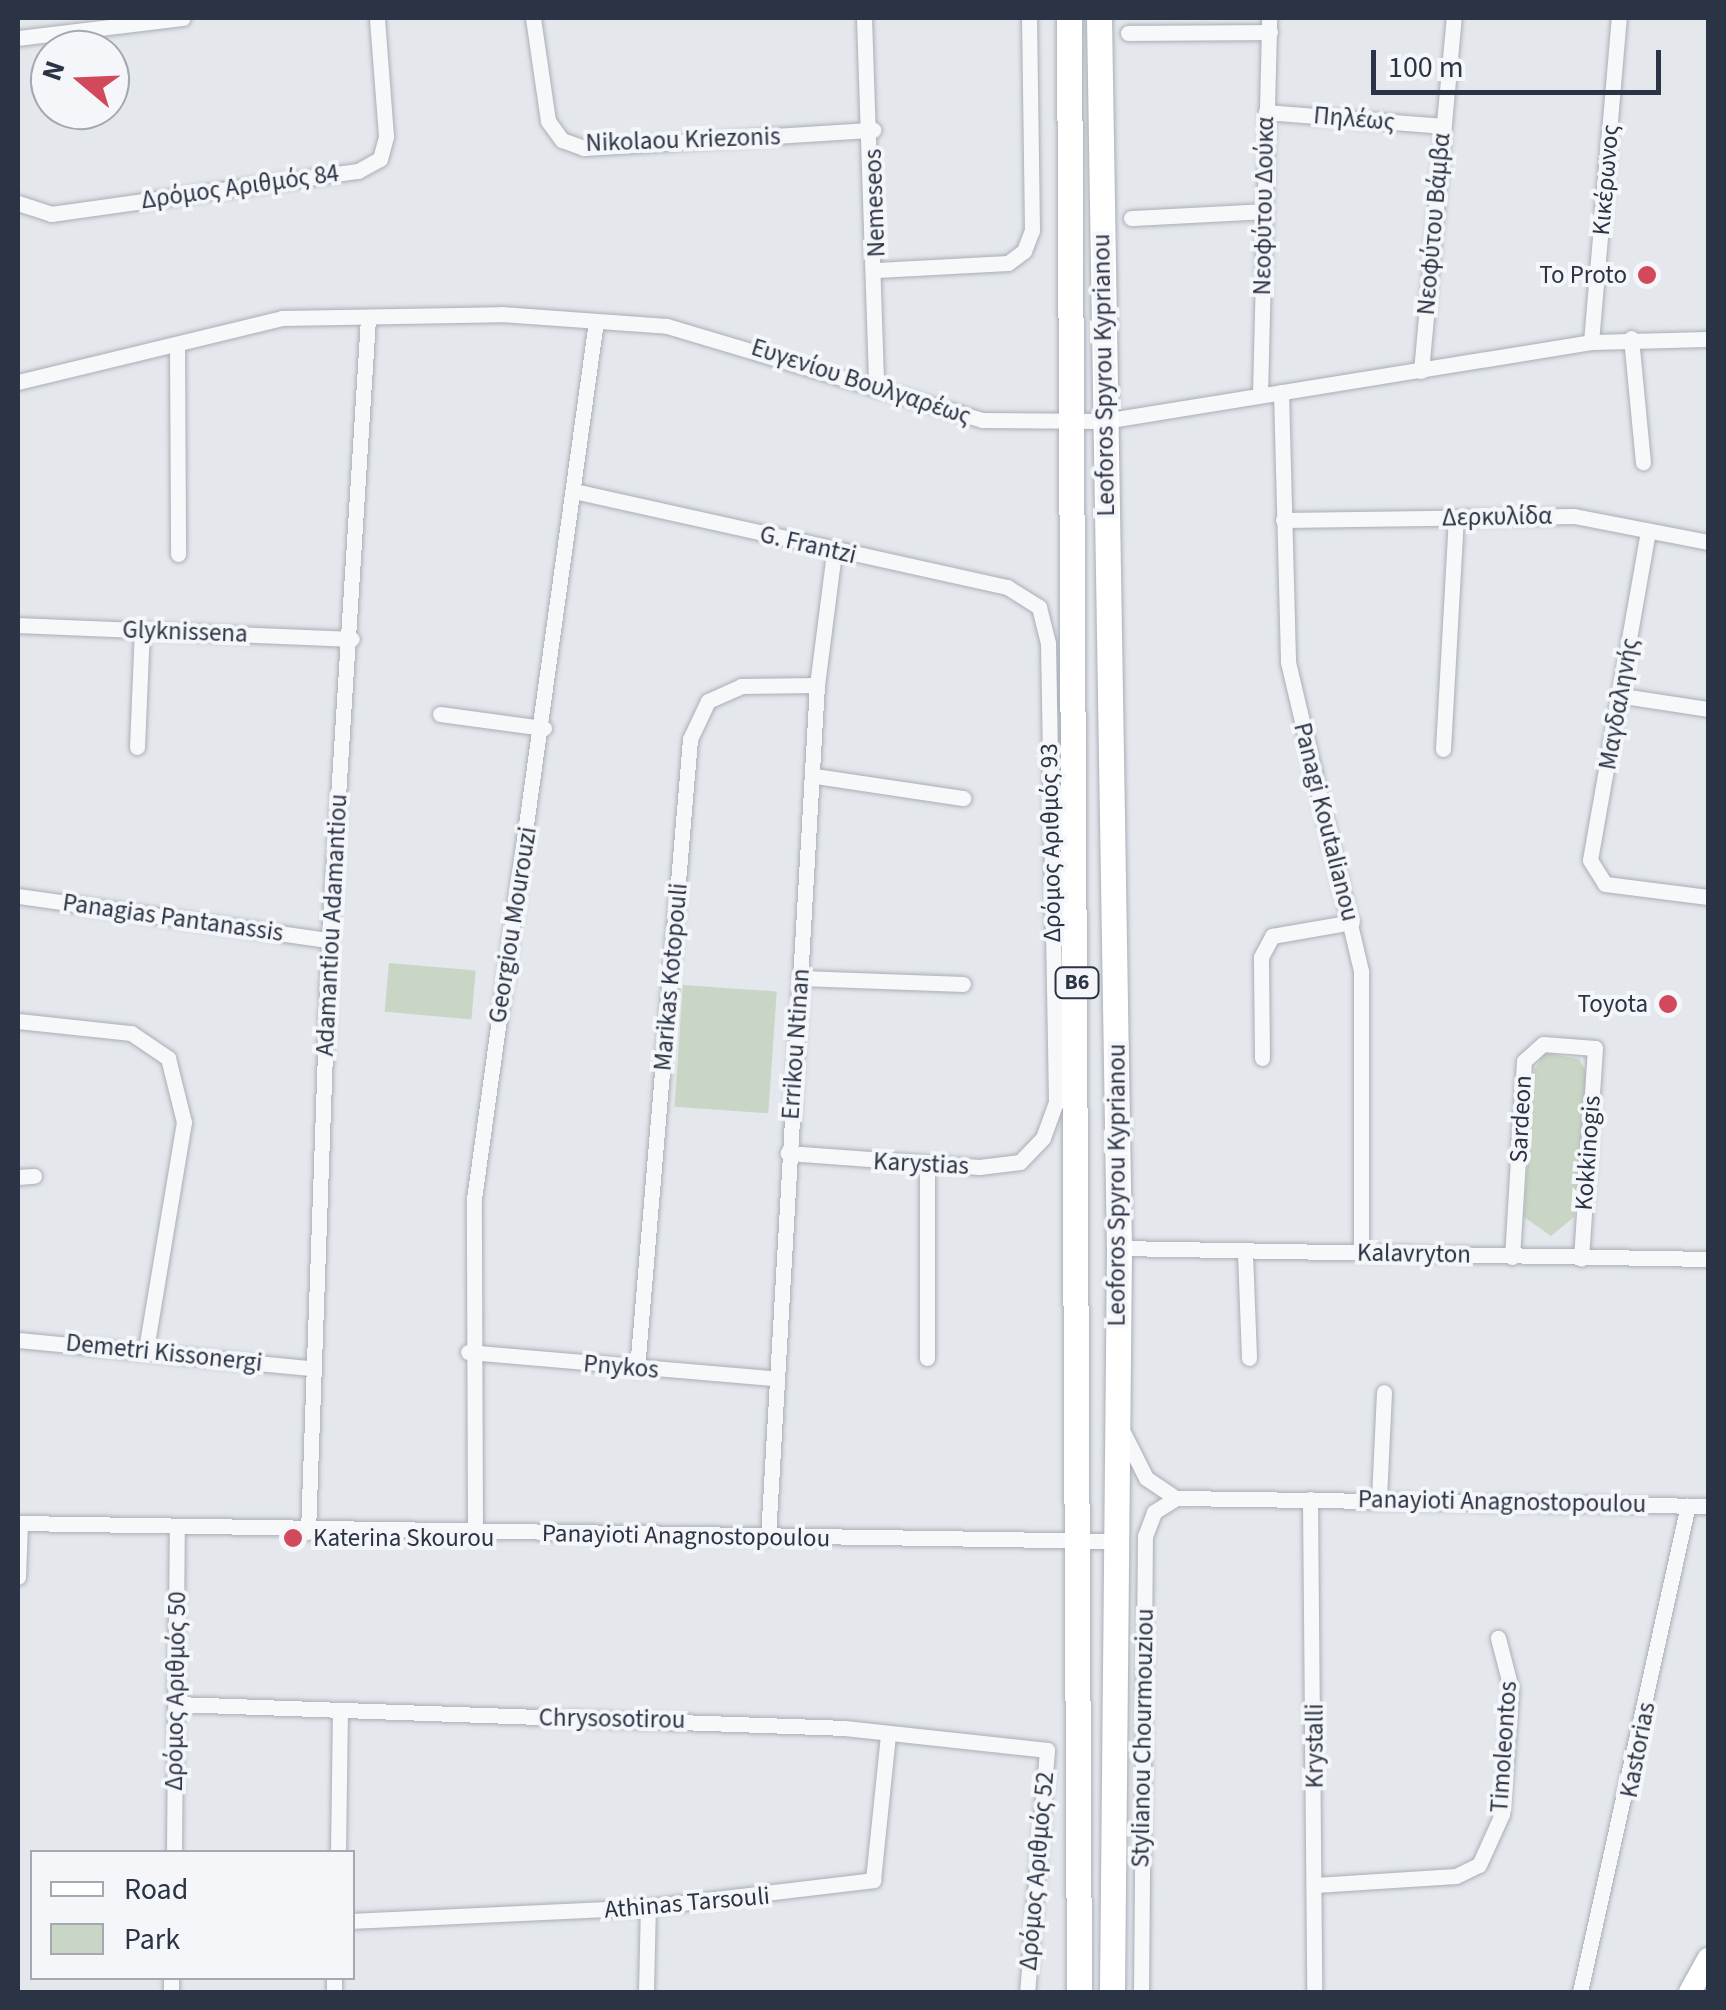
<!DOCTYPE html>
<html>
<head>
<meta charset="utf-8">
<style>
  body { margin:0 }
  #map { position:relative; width:1726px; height:2010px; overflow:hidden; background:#e4e7ec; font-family:"Source Sans 3",sans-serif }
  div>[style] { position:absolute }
  .green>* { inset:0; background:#c9d6c5; transform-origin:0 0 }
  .roads { filter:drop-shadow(0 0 2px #a9aeb7) drop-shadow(0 0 2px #a9aeb7) }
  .minor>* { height:15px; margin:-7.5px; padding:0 7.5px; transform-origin:7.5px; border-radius:7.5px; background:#f7f8fa }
  .secondary>* { height:22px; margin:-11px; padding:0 11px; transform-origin:11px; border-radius:11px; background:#fff }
  .primary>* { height:25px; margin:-12.5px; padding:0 12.5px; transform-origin:12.5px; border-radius:12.5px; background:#fff }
  .dots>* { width:28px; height:28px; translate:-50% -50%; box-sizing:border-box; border:5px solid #f4f6f9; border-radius:50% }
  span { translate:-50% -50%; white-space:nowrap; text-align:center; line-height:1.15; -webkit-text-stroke:8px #f4f6f9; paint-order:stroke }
  .shield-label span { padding:2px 8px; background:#f4f6f9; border:2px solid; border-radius:8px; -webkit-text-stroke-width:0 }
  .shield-label { font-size:22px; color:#2b3445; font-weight:700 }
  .street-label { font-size:25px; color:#2b3445 }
  .poi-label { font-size:25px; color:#2b3445 }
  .right { translate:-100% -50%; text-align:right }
  .left { translate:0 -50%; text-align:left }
  .frame { position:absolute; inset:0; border:20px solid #2b3445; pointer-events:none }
  .legend { position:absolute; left:30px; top:1850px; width:325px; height:130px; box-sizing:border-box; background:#f4f6f9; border:2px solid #a4a8b1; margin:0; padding:12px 18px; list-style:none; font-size:30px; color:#2b3445 }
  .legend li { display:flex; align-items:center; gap:20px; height:50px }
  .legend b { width:50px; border:2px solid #a4a8b1 }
  .north { position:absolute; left:30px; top:30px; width:100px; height:100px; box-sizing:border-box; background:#f4f6f9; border:2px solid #a4a8b1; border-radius:50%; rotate:289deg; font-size:28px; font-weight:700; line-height:40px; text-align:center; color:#2b3445 }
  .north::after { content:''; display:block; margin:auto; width:35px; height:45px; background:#d1495b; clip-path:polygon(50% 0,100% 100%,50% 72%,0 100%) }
  .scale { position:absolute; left:1371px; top:50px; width:290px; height:45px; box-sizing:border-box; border:5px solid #2b3445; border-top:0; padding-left:12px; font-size:30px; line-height:35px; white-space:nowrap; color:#2b3445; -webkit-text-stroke:8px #f4f6f9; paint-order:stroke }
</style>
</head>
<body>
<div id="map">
  <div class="green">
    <div style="left:389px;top:963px;width:87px;height:49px;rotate:5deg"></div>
    <div style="left:683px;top:985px;width:94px;height:122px;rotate:4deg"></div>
    <div style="clip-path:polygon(1545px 1053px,1579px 1059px,1586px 1072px,1574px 1217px,1551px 1236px,1524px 1217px,1534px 1070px)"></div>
  </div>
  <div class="roads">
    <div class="minor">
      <div style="left:533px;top:18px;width:104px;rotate:81.7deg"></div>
      <div style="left:548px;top:121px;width:24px;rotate:54deg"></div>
      <div style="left:562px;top:140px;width:23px;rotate:20deg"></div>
      <div style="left:584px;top:148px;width:290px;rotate:-3.6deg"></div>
      <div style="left:864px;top:18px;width:370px;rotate:88.1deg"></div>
      <div style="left:1128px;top:33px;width:142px;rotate:-0.4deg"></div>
      <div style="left:18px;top:38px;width:166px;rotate:-6.9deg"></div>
      <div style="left:1266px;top:112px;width:178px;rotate:4.5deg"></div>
      <div style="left:18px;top:203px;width:35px;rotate:18deg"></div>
      <div style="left:51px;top:214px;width:310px;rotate:-8deg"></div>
      <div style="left:358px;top:171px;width:25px;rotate:-29deg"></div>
      <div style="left:380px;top:159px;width:24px;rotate:-75deg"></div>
      <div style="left:386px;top:136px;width:118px;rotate:-94.4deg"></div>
      <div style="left:1131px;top:218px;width:133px;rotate:-3deg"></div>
      <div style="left:877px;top:270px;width:131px;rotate:-3.1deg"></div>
      <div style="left:1008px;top:263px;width:20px;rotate:-37deg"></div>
      <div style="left:1024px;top:251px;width:22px;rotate:-69deg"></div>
      <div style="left:1032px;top:230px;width:212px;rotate:-90.8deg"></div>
      <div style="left:1631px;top:338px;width:125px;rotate:84.5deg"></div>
      <div style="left:1591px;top:342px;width:325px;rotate:-85.1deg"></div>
      <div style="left:177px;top:344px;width:210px;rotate:89.7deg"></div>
      <div style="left:1421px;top:371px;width:355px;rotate:-84.7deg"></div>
      <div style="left:18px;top:382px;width:272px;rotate:-13.6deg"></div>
      <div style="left:282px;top:318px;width:219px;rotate:-1deg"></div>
      <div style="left:501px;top:314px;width:166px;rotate:4.1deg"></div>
      <div style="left:667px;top:326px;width:329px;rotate:16.6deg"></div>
      <div style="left:982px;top:420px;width:122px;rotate:0.5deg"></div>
      <div style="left:1104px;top:421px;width:493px;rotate:-9.2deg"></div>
      <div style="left:1591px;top:342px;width:117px;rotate:-1.5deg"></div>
      <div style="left:1281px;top:392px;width:270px;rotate:88.5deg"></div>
      <div style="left:1288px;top:662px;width:318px;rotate:76.7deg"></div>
      <div style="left:1361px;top:972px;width:281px;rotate:90deg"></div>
      <div style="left:1260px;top:395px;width:377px;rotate:-88.6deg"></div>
      <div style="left:574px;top:491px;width:444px;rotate:12.5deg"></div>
      <div style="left:1007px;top:587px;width:38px;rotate:32deg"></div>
      <div style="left:1039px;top:607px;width:37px;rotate:76deg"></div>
      <div style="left:1048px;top:643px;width:459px;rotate:89deg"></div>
      <div style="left:1056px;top:1102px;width:38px;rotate:110deg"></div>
      <div style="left:1043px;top:1138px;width:33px;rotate:134deg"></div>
      <div style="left:1020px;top:1162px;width:41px;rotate:173deg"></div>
      <div style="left:979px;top:1167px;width:192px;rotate:-175.8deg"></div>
      <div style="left:1283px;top:520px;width:291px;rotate:-0.8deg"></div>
      <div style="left:1574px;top:516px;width:136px;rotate:11deg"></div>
      <div style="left:1648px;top:531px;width:334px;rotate:100deg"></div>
      <div style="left:1590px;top:860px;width:28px;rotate:58deg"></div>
      <div style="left:1605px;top:884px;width:104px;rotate:7.2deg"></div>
      <div style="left:18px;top:625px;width:334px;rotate:2.4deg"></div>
      <div style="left:1623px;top:696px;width:86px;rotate:8.7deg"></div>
      <div style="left:440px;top:714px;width:105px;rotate:7.7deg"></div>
      <div style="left:137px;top:747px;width:117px;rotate:-87.6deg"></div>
      <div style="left:1443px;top:749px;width:231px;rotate:-86.8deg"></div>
      <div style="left:815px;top:776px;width:150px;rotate:8.5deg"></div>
      <div style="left:18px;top:896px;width:314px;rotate:8.1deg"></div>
      <div style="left:801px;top:978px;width:162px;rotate:2.1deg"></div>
      <div style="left:18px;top:1021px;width:114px;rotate:6.1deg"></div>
      <div style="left:131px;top:1033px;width:45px;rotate:34deg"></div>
      <div style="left:168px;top:1058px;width:66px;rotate:76deg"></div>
      <div style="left:184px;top:1122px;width:231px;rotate:99.5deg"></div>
      <div style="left:1262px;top:1058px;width:101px;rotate:-90.6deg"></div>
      <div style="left:1261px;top:957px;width:24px;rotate:-62deg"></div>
      <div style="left:1272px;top:936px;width:81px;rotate:-9.9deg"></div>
      <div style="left:18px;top:1177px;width:16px;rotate:-4deg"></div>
      <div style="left:1119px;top:1248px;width:589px;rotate:1.07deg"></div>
      <div style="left:1245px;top:1253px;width:105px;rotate:87.8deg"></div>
      <div style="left:1512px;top:1257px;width:196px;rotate:-86.5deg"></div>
      <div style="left:1524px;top:1061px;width:25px;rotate:-42deg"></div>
      <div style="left:1543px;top:1044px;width:52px;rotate:4.4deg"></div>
      <div style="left:1595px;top:1048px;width:211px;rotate:93.8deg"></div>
      <div style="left:18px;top:1340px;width:294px;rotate:5.5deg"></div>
      <div style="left:468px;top:1352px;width:307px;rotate:4.9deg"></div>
      <div style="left:927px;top:1358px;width:189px;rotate:-90deg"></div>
      <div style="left:637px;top:1369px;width:632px;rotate:-85.19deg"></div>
      <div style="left:690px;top:739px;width:42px;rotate:-64.7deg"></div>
      <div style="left:708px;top:701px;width:36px;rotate:-24deg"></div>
      <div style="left:741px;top:686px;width:76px;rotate:-0.8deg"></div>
      <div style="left:1124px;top:1434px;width:49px;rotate:63.4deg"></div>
      <div style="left:1146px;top:1478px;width:36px;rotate:34deg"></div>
      <div style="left:1176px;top:1498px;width:532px;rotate:0.86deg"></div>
      <div style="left:1379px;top:1498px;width:106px;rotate:-87.3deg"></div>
      <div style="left:1310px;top:1499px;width:493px;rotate:89.5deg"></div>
      <div style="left:18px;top:1523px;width:1097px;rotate:0.94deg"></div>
      <div style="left:308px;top:1532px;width:592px;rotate:-87.97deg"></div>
      <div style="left:329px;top:940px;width:622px;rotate:-86.41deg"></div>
      <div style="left:475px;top:1532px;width:333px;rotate:-90.2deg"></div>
      <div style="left:474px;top:1199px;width:886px;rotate:-82.09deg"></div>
      <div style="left:768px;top:1537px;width:853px;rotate:-86.71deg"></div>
      <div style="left:817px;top:685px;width:134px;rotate:-82.7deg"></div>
      <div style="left:18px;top:1577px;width:54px;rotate:-87.9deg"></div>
      <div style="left:176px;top:1704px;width:669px;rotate:2.05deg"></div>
      <div style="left:845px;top:1728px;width:203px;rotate:6.2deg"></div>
      <div style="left:1047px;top:1750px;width:243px;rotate:94.7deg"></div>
      <div style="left:174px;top:1852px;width:322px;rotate:-89.5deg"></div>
      <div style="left:338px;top:1852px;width:138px;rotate:-89.2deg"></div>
      <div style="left:1315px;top:1885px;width:141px;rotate:-3.7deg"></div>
      <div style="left:1456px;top:1876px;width:25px;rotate:-26deg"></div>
      <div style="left:1479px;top:1865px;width:56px;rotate:-65.7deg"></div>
      <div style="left:1502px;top:1814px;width:126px;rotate:-85.9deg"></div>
      <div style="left:1511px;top:1688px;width:52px;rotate:-104.6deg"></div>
      <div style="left:352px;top:1921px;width:296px;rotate:-2.7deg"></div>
      <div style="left:648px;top:1907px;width:227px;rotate:-6.8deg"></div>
      <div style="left:873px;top:1880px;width:146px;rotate:-84.1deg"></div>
      <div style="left:171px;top:1992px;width:14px;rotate:-90deg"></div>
      <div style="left:334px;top:1992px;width:14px;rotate:-90deg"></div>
      <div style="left:646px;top:1992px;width:85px;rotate:-88.7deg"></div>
      <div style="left:1141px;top:1992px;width:456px;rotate:-89.5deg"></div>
      <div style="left:1145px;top:1536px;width:26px;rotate:-69deg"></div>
      <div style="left:1154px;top:1512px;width:26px;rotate:-32deg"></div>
      <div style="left:1580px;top:1992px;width:498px;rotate:-77.5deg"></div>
    </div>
    <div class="secondary">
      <div style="left:1690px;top:1992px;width:38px;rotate:-61deg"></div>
    </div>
    <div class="primary">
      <div style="left:1069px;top:18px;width:1974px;rotate:89.71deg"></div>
      <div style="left:1099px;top:18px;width:1230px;rotate:89.07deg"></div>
      <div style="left:1119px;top:1248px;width:744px;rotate:90.54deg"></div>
    </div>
  </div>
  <div class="dots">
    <div style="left:1647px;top:275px;background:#d1495b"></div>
    <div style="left:1668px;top:1004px;background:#d1495b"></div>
    <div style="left:293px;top:1538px;background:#d1495b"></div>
  </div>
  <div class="shield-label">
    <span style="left:1077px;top:983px">B6</span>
  </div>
  <div class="street-label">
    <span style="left:1354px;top:119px;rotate:5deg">Πηλέως</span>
    <span style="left:683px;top:140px;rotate:-2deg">Nikolaou Kriezonis</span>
    <span style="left:1606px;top:180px;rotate:-85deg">Κικέρωνος</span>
    <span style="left:240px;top:187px;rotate:-8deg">Δρόμος Αριθμός 84</span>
    <span style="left:875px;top:203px;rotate:-92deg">Nemeseos</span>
    <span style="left:1264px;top:206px;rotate:-89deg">Νεοφύτου Δούκα</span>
    <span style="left:1434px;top:224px;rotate:-85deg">Νεοφύτου Βάμβα</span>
    <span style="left:1104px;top:375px;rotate:-91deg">Leoforos Spyrou Kyprianou</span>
    <span style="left:861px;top:382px;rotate:18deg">Ευγενίου Βουλγαρέως</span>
    <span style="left:1497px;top:517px;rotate:-1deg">Δερκυλίδα</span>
    <span style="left:808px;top:545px;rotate:13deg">G. Frantzi</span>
    <span style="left:185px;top:632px;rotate:2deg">Glyknissena</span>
    <span style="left:1619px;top:704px;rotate:-80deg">Μαγδαληνής</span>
    <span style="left:1326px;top:822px;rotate:76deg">Panagi Koutalianou</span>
    <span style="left:1051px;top:843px;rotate:-91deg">Δρόμος Αριθμός 93</span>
    <span style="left:173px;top:918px;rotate:8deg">Panagias Pantanassis</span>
    <span style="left:332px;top:925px;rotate:-87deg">Adamantiou Adamantiou</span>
    <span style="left:513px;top:925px;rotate:-81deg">Georgiou Mourouzi</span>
    <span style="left:671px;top:977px;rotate:-85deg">Marikas Kotopouli</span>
    <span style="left:796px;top:1044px;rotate:-86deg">Errikou Ntinan</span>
    <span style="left:1521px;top:1119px;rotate:-87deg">Sardeon</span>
    <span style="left:1588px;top:1153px;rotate:-86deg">Kokkinogis</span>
    <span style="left:921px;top:1164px;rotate:3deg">Karystias</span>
    <span style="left:1117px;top:1185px;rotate:-90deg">Leoforos Spyrou Kyprianou</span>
    <span style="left:1414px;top:1254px;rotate:1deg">Kalavryton</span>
    <span style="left:164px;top:1353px;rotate:6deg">Demetri Kissonergi</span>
    <span style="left:621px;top:1367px;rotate:5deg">Pnykos</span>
    <span style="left:1502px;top:1502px;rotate:1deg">Panayioti Anagnostopoulou</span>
    <span style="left:686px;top:1536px;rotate:1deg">Panayioti Anagnostopoulou</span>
    <span style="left:176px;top:1691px;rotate:-89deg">Δρόμος Αριθμός 50</span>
    <span style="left:612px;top:1719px;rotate:1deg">Chrysosotirou</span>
    <span style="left:1143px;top:1738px;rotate:-89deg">Stylianou Chourmouziou</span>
    <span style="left:1315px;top:1746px;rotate:-90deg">Krystalli</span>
    <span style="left:1504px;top:1747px;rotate:-86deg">Timoleontos</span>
    <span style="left:1638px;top:1750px;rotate:-79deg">Kastorias</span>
    <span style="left:1037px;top:1871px;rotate:-85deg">Δρόμος Αριθμός 52</span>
    <span style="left:687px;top:1903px;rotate:-5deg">Athinas Tarsouli</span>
  </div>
  <div class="poi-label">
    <span class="right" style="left:1627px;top:275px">To Proto</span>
    <span class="right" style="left:1648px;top:1004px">Toyota</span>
    <span class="left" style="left:313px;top:1538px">Katerina Skourou</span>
  </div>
  <div class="frame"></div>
  <ul class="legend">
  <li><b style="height:12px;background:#fff"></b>Road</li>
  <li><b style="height:28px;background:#c9d6c5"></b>Park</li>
  </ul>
  <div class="north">N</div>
  <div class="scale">100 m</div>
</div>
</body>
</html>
